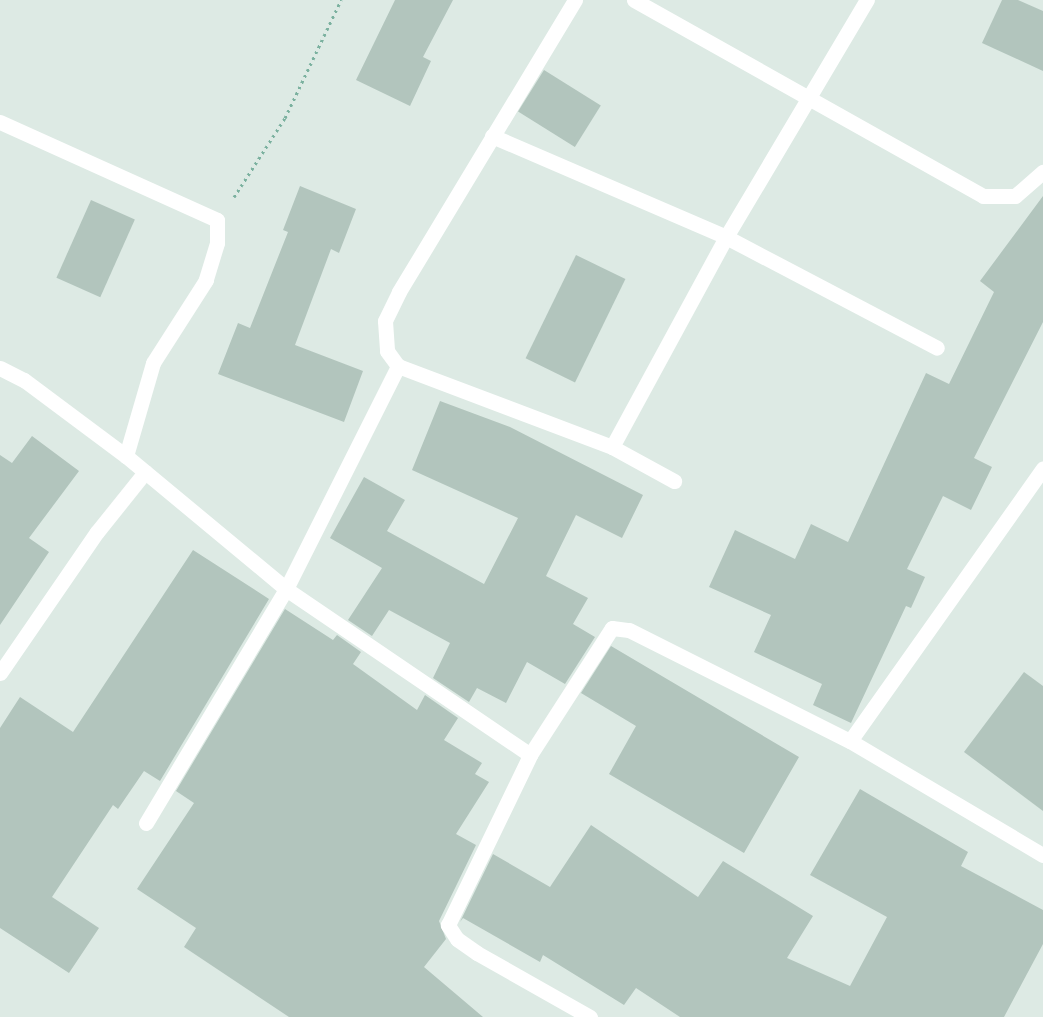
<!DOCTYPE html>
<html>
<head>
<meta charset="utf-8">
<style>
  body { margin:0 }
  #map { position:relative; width:1043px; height:1017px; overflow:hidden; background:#ddeae4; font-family:Montserrat,sans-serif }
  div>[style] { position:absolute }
  .building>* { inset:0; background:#b2c5bd; transform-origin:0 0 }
  .path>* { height:3px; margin-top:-1.5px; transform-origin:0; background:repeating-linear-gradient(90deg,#7bb19f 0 2.5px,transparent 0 6.5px) }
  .minor>* { height:15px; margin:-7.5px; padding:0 7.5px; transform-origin:7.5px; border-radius:7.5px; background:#fff }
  span { translate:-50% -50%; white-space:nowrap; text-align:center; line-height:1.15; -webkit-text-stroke:4px #eef7f2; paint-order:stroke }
</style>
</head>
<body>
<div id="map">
  <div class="building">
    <div style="clip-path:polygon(395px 0,453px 0,423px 57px,431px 61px,410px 106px,356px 80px)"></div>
    <div style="clip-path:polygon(1002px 0,1018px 0,1043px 11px,1043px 71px,982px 43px)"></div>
    <div style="left:544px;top:70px;width:67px;height:49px;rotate:32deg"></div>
    <div style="clip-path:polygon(300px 186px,356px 209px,339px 253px,331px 249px,295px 345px,363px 371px,344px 422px,218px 374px,238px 323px,250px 328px,288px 232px,283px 230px)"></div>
    <div style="clip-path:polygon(1043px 196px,1043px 322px,974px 458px,992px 467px,971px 510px,943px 496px,907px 569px,925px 577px,911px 608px,906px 606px,851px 723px,813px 705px,822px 684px,754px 652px,771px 615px,709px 587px,735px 530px,795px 559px,811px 524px,848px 542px,926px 373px,949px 384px,994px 292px,980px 281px)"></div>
    <div style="left:91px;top:200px;width:48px;height:85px;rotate:24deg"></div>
    <div style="left:576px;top:255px;width:55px;height:115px;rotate:26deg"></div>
    <div style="clip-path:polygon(440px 401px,510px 427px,643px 495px,622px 538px,576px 515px,546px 576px,588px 598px,573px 624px,595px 637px,565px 684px,527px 662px,506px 703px,477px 688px,469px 702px,433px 678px,450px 643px,389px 610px,372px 636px,348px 620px,382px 568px,330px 538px,364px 477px,405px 500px,387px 531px,484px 584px,518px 518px,412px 470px)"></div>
    <div style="clip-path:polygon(32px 436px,79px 471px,29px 538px,49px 552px,0 625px,0 455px,12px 463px)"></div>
    <div style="clip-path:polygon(193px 550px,269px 599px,160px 781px,144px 771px,118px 809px,113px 805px,52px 897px,99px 928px,69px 973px,0 928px,0 728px,20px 697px,73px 732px)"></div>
    <div style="clip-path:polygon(285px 609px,333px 640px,337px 635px,361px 652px,353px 664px,417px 710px,425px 695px,458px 718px,444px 740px,482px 763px,475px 774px,489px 782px,456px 834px,476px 845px,439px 921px,446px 939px,424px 967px,483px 1017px,289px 1017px,184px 947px,196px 928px,137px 889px,194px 803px,176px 791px)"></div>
    <div style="clip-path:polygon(611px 646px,799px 757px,744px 853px,609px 774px,636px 726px,581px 693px)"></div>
    <div style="clip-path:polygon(1024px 672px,1043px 686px,1043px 811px,964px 752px)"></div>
    <div style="clip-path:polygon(860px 789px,968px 852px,961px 866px,1043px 910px,1043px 944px,1004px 1017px,680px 1017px,636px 988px,624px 1005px,543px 955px,540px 962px,463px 918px,460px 922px,493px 854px,550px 887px,591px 825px,698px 897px,723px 861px,813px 916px,787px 958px,850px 986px,887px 917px,810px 875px)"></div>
  </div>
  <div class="path">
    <div style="left:234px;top:197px;width:94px;rotate:-57.2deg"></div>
    <div style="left:285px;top:118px;width:131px;rotate:-64.6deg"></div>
  </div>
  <div class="minor">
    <div style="left:575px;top:0;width:341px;rotate:121.1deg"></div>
    <div style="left:399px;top:292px;width:32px;rotate:116deg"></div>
    <div style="left:385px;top:321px;width:30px;rotate:86deg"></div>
    <div style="left:387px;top:351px;width:19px;rotate:54deg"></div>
    <div style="left:398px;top:366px;width:229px;rotate:20.7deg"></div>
    <div style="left:612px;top:447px;width:71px;rotate:28.7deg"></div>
    <div style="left:634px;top:0;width:400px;rotate:29.3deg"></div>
    <div style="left:983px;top:196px;width:32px"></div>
    <div style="left:1015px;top:196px;width:37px;rotate:-41deg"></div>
    <div style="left:0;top:122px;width:238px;rotate:24.3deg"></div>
    <div style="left:217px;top:220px;width:23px;rotate:90deg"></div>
    <div style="left:217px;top:243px;width:39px;rotate:107deg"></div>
    <div style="left:206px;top:280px;width:98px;rotate:122.6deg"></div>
    <div style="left:153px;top:363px;width:97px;rotate:106.2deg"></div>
    <div style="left:492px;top:136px;width:255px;rotate:23.3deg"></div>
    <div style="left:726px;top:237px;width:238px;rotate:27.7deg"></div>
    <div style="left:0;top:368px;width:27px;rotate:27deg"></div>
    <div style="left:24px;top:380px;width:127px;rotate:36.7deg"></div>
    <div style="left:126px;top:456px;width:208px;rotate:39.7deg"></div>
    <div style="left:286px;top:589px;width:295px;rotate:34.2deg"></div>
    <div style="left:612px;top:447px;width:239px;rotate:-61.5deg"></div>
    <div style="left:726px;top:237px;width:276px;rotate:-59.3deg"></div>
    <div style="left:0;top:673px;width:171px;rotate:-55.5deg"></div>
    <div style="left:97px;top:532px;width:77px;rotate:-51.3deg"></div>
    <div style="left:850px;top:741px;width:334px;rotate:-54.7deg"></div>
    <div style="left:146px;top:823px;width:273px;rotate:-59.1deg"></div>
    <div style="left:286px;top:589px;width:250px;rotate:-63.3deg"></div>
    <div style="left:590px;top:1017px;width:130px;rotate:-150.5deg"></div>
    <div style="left:477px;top:953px;width:24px;rotate:-145deg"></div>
    <div style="left:457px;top:939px;width:17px;rotate:-123deg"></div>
    <div style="left:448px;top:925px;width:189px;rotate:-64.2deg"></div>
    <div style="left:530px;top:755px;width:151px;rotate:-57.2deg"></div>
    <div style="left:612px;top:628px;width:17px;rotate:7deg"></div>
    <div style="left:629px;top:630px;width:247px;rotate:26.7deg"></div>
    <div style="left:850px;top:741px;width:224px;rotate:30.6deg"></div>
  </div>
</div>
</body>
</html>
